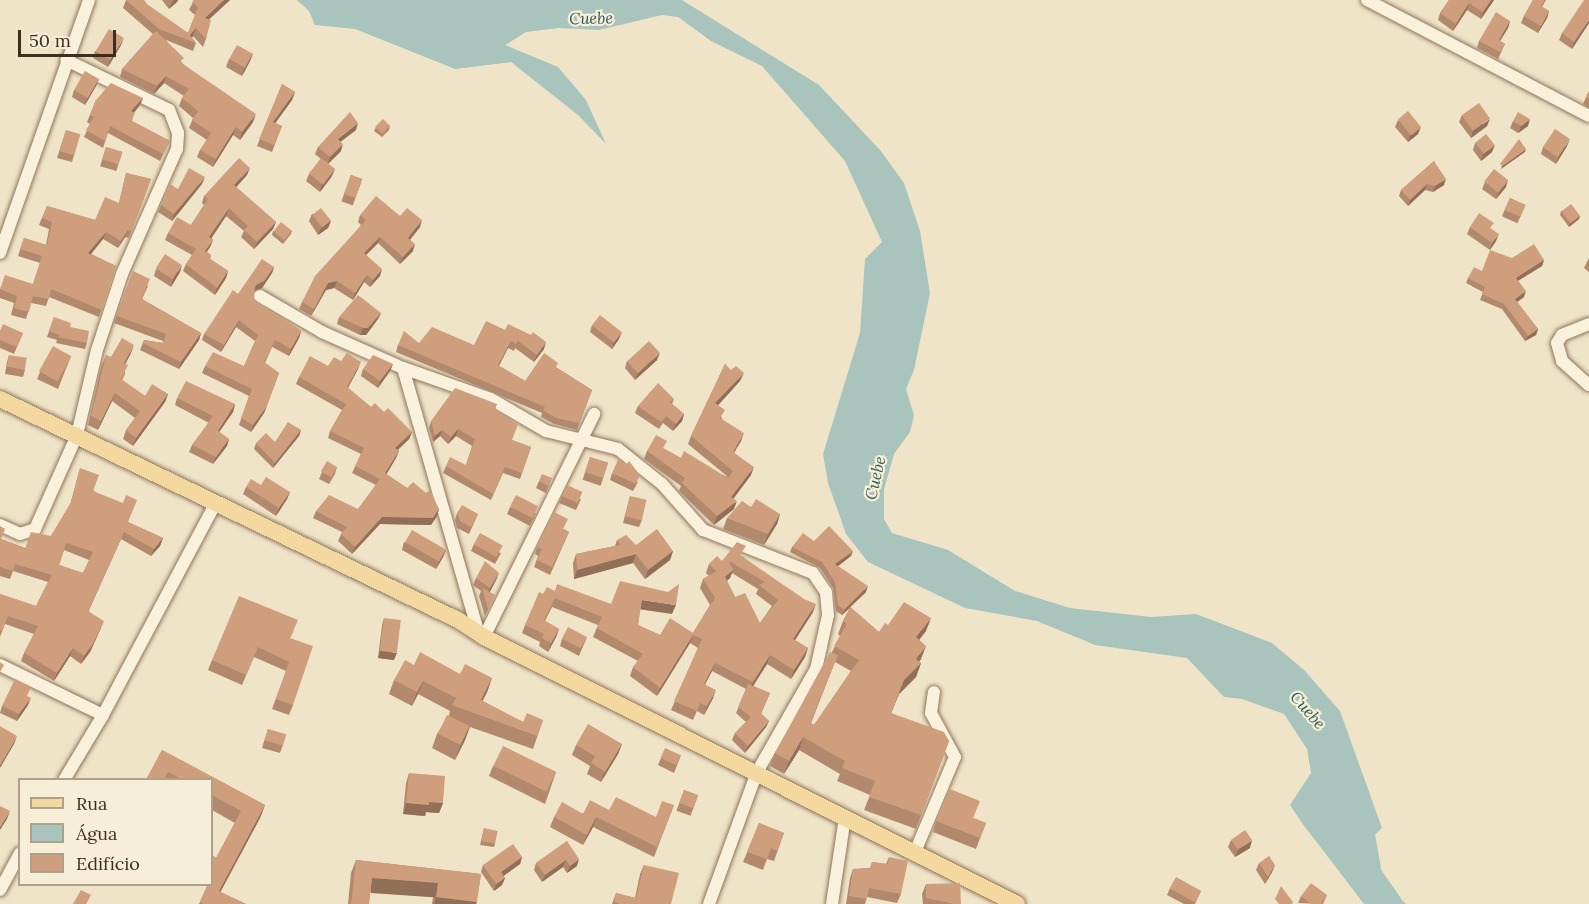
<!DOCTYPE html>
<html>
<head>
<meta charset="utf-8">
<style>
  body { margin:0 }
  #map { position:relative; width:1589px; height:904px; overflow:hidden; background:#f0e4c8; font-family:Lora,serif }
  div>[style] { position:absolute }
  .water>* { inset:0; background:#a9c4bc }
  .river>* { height:24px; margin:-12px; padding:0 12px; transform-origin:12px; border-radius:12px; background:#a9c4bc }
  .roads { filter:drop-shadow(0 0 2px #8d765c) drop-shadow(0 0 2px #8d765c) }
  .minor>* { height:12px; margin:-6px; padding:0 6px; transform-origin:6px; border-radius:6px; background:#faf1dc }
  .major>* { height:16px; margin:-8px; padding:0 8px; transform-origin:8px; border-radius:8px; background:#f3d9a0 }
  .wall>* { inset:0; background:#b2896c; transform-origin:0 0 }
  .shaded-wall>* { inset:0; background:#916f58; transform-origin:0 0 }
  .building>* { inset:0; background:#cf9f7d; transform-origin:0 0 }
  span { translate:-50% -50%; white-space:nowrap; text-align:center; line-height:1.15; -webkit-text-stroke:4.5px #f7eed8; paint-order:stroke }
  .water-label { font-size:16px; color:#2f5d5a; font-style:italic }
  .legend { position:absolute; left:18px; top:778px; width:195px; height:108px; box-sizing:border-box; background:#f7eed8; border:2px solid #ada18e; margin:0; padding:8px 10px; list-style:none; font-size:18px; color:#3d2e20 }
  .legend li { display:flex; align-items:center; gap:12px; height:30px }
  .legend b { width:30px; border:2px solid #ada18e }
  .scale { position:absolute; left:18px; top:30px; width:98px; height:27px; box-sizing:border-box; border:3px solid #3d2e20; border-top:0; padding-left:8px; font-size:18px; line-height:21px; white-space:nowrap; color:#3d2e20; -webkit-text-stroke:4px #f7eed8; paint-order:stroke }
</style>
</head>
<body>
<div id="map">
  <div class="water">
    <div style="clip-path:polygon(297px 0,682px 0,819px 85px,880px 150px,904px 183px,920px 231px,930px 293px,914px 370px,906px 389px,914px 415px,910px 432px,894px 454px,884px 489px,884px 519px,892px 533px,948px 550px,1015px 591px,1070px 608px,1151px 617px,1196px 614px,1272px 643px,1304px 670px,1340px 711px,1382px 828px,1358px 850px,1359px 860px,1406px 904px,1364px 904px,1302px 823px,1290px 805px,1311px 773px,1307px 749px,1284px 714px,1242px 699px,1224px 697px,1187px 658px,1095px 645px,1037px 621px,965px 608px,868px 562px,846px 534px,828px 483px,823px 454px,860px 333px,865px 259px,882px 242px,845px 161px,762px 66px,711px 41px,678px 17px,662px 15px,599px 30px,559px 28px,526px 32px,505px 45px,558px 67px,586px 100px,606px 144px,578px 115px,511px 62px,455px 69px,355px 29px,315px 25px,309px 11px)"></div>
  </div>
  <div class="river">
    <div style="left:1359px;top:812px;width:64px;rotate:80.1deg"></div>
    <div style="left:1370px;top:875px;width:35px;rotate:55deg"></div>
  </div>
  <div class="roads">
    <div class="minor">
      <div style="left:1367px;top:0;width:250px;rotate:27.6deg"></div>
      <div style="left:0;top:253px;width:268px;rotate:-70.6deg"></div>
      <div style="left:260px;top:296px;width:72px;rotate:30.1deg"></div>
      <div style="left:322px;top:332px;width:89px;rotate:24deg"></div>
      <div style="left:403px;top:368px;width:93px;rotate:19.4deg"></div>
      <div style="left:491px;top:399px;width:64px;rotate:30.2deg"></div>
      <div style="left:546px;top:431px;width:74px;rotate:14deg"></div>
      <div style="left:618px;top:449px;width:56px;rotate:38.5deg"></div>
      <div style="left:662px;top:484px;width:62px;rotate:48.3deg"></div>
      <div style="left:703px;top:530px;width:118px;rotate:21.4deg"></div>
      <div style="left:813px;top:573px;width:23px;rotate:56deg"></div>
      <div style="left:826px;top:592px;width:23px;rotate:85deg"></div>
      <div style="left:828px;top:615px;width:55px;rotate:102.5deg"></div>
      <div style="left:816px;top:669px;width:119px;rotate:119.8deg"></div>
      <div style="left:757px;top:772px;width:140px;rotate:110deg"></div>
      <div style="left:1589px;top:324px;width:29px;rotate:158deg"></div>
      <div style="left:1562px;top:335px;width:9px;rotate:122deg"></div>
      <div style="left:1557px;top:343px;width:19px;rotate:74deg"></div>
      <div style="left:1562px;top:361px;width:36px;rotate:42deg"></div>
      <div style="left:403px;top:368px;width:274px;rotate:74.1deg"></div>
      <div style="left:0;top:525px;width:22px;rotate:24deg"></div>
      <div style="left:20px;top:534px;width:16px;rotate:-18deg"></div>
      <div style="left:35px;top:529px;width:103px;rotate:-65.9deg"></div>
      <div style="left:77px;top:435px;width:87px;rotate:-76.8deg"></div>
      <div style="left:97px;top:350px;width:80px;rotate:-71.8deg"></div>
      <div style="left:122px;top:274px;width:137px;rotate:-66.3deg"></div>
      <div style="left:177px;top:149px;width:16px;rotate:-86deg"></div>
      <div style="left:178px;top:133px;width:25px;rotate:-111deg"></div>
      <div style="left:169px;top:110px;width:114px;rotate:-154.1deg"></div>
      <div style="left:484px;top:637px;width:249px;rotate:-63.7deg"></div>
      <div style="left:0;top:665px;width:114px;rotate:25.9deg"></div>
      <div style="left:64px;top:780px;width:76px;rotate:-59deg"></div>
      <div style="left:103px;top:715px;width:239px;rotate:-62deg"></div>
      <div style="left:915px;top:852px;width:103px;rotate:-67.2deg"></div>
      <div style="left:955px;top:757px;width:50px;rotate:-118.6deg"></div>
      <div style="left:931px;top:713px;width:21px;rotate:-82deg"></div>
      <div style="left:0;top:890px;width:42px;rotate:-61.6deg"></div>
      <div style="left:832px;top:904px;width:88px;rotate:-81.5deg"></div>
    </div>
    <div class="major">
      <div style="left:0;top:399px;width:509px;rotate:25.76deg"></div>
      <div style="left:458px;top:620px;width:31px;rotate:33deg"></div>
      <div style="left:484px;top:637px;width:596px;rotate:26.61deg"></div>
    </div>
  </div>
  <div class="wall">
    <div style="clip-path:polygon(126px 0,148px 5px,188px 33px,195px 15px,189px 10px,194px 0,230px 0,209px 19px,206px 39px,203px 47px,193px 36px,192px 38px,196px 43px,193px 51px,166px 40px,182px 63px,253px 122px,240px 140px,233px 135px,213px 167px,197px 157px,200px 150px,207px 140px,189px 128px,193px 118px,179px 106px,182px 98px,184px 96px,164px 83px,154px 94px,120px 77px,122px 69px,153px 34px,123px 8px)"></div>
    <div style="clip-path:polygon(162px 0,178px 0,177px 2px,169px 9px)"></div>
    <div style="clip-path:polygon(1449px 0,1494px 0,1481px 19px,1467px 10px,1453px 31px,1438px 20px,1440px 13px)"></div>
    <div style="clip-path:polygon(1533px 0,1546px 0,1542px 7px,1549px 11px,1547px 18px,1538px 33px,1521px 23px,1524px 16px)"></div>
    <div style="clip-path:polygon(1510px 21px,1508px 28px,1500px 41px,1505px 44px,1498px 59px,1477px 48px,1479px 41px)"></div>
    <div style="clip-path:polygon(1589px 23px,1572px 49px,1559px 40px,1562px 33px)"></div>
    <div style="clip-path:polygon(121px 45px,108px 67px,93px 58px,95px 51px)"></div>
    <div style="clip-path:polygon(253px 54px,250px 61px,242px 76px,226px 67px,229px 59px)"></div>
    <div style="clip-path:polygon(99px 79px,96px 86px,85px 105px,72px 97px,74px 90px)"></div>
    <div style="clip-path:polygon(282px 84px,295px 92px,292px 100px,275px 123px,282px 126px,272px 152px,257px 146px)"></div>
    <div style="clip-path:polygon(1589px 91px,1589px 108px,1583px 104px)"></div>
    <div style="clip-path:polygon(143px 98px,140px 105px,134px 113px,132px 121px,170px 141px,160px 161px,108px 133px,103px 148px,84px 137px,90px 124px,87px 122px,96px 100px)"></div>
    <div style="clip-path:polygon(1462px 115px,1487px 126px,1471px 138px,1459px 122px)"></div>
    <div style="clip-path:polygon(1398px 120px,1418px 134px,1408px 142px,1395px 127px)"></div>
    <div style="clip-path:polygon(1513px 121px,1528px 126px,1518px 133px,1510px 128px)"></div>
    <div style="clip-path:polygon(390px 126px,389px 130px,382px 137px,374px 131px,376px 127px)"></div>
    <div style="clip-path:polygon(66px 130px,74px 155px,72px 162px,57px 158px)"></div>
    <div style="clip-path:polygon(356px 130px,341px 141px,341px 151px,328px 164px,332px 176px,320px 192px,306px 181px,309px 174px,321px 159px,315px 154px,318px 147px)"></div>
    <div style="clip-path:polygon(1475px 143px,1492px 152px,1481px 161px,1473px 150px)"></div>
    <div style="clip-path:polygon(1567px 146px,1556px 164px,1541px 154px,1543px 147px)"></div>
    <div style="left:106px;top:147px;width:17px;height:20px;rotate:17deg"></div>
    <div style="clip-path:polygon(1434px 161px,1444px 185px,1433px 192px,1425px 190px,1408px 206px,1399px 196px,1401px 190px)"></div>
    <div style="clip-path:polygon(126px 173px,151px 179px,129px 238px,125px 237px,118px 248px,103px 239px,91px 254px,116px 266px,99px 317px,49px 297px,46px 306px,31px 303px,26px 319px,11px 315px,14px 303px,0 298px,0 289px,33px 284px,40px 263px,18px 256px,24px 238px,46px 245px,49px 229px,39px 225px,47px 206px,95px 220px,119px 203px)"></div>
    <div style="clip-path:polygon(247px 175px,236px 187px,276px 222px,273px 229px,254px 249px,241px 237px,244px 231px,226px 216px,211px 238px,213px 240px,210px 247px,207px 252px,211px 255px,210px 259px,228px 271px,226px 278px,215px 295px,183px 271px,186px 264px,192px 255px,165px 240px,168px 233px,191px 225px,204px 205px,202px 203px,204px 196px)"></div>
    <div style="left:351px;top:175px;width:12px;height:28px;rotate:20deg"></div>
    <div style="clip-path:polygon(1485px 182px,1506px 187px,1496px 199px,1482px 189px)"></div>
    <div style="clip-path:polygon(202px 184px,172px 221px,158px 212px,161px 205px,178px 189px)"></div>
    <div style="left:1510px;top:198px;width:17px;height:20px;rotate:24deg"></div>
    <div style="clip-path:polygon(1561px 211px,1580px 216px,1579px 219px,1569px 227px,1560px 215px)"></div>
    <div style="clip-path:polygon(312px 214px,331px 221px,328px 228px,318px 235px,309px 221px)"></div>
    <div style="clip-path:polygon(360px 215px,400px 216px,420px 227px,410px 239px,413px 251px,400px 264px,378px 243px,366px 255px,380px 276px,370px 287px,364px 282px,353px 300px,334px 288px,326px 290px,311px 316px,299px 309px,302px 302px,361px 225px,358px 222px)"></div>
    <div style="clip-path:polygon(1470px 227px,1491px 229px,1496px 241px,1490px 250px,1467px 234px)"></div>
    <div style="clip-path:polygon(273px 231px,292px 231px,291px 234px,283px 244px,272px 235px)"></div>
    <div style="clip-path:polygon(1512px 258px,1544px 260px,1542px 266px,1518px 281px,1524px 297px,1517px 302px,1538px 329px,1536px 335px,1525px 341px,1502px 309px,1480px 300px,1483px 292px,1466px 283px,1468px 278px)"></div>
    <div style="clip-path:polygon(1589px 258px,1589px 272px,1584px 268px)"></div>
    <div style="clip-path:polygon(274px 267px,272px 273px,262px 288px,254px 291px,252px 298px,301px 331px,299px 338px,289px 356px,272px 347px,265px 363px,279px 373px,264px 413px,251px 432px,239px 425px,249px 396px,202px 373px,205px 366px,244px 366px,255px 341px,236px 327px,221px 352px,202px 340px,204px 334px,238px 294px)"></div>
    <div style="clip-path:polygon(156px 269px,180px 272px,171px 287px,154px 276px)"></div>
    <div style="clip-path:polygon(133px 271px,148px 286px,142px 299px,201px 333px,199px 340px,179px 369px,140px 350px,144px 340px,163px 343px,163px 341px,114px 323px)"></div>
    <div style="clip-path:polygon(381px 313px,378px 319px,366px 335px,360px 335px,337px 324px,339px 317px)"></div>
    <div style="clip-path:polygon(54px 317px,87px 343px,85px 349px,56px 343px,57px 340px,47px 337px)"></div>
    <div style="clip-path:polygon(592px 325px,619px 339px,612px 349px,590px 332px)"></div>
    <div style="clip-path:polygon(505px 330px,531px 335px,544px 349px,534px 362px,515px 348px,514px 351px,508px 348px,499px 366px,525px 381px,557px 368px,592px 390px,577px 430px,554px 424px,541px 417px,542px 413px,396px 352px,398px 345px,419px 343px,474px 345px)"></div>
    <div style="clip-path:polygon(0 331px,23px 333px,14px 354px,0 348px)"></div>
    <div style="clip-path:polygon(131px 353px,125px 364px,125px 374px,122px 380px,145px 396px,168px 394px,165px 402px,133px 446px,123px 439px,126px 430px,135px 418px,112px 401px,98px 430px,88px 425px,101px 367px,106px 355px,111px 357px)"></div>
    <div style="clip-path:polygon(9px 355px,25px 370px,23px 377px,5px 374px,7px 362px)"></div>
    <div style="clip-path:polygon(71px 356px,58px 389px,37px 379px,40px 372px)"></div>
    <div style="clip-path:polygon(657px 360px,635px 380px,625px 368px,627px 361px)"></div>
    <div style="clip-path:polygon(341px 361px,358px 369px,348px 388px,371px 407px,384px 412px,412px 432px,409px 439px,398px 450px,399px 451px,396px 458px,386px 474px,439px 509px,437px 516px,431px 525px,380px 524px,352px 554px,338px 541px,342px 532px,313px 518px,316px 511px,358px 509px,376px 485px,352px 473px,361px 454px,328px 438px,330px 431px,342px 410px,296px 384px,299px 377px)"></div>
    <div style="clip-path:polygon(393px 364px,390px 371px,378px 388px,361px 376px,363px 369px)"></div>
    <div style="clip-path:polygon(725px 364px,740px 381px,718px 405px,722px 419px,741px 441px,734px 453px,751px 475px,733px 499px,734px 509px,714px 525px,679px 491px,681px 486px,644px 459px,647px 451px,664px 449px,681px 458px,728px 477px,688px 444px,691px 436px)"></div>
    <div style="clip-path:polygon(177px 398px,235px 404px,233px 412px,219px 432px,229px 439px,227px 446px,213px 464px,189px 452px,192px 445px,209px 423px,175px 405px)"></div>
    <div style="clip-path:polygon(674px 399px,672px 404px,684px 414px,682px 421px,673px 431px,663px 423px,659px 429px,635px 413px,638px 406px)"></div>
    <div style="clip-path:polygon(497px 404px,495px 409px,512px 440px,531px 447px,520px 479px,503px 473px,491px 500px,443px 473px,446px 466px,466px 465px,472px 446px,456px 436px,448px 444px,440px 436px,433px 442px,429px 428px,431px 421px)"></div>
    <div style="clip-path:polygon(301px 430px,299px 436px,273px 468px,254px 449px,256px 443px,275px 442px)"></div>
    <div style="left:590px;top:457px;width:19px;height:24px;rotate:18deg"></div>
    <div style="clip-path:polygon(337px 467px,335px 474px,329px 484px,319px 479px,322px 472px)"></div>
    <div style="clip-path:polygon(evenodd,80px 468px,94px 491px,128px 522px,163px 538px,160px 546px,151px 556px,121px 539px,88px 611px,101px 628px,90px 652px,81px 664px,70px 656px,54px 681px,21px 661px,24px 653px,34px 634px,5px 624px,0 637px,0 594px,36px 606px,48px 582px,13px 571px,10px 579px,0 576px,0 526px,1px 539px,25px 548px,51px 536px,70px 505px,80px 468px,64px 550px,89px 560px,83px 573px,59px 565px,64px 550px)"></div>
    <div style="clip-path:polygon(612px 473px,638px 482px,633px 491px,610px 480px)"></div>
    <div style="clip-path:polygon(552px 478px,546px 493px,536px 488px,539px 481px)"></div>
    <div style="clip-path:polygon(261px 485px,290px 492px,287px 499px,276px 516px,243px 494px,246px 487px)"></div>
    <div style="clip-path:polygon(562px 496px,581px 499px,576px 510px,559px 503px)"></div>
    <div style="clip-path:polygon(630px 496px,642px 520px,639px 527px,623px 523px)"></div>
    <div style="clip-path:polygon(510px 507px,536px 513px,530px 526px,507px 514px)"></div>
    <div style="clip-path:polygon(457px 513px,478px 514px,469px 534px,457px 528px,455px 520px)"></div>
    <div style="clip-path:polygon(780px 514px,777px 524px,764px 545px,723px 529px,727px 518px)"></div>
    <div style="clip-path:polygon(564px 529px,569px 532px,550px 575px,534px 567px,538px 556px,535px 554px,537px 547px)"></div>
    <div style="clip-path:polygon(617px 540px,636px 545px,673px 551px,670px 560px,645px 579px,633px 563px,574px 579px,573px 563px,576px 554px,615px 546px)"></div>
    <div style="clip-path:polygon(evenodd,814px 541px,851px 556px,838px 566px,866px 592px,850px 607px,879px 632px,888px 625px,926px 631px,919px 640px,921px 659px,919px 662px,921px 663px,916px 677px,899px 694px,891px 713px,949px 741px,916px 829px,864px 810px,870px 795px,837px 781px,840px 774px,799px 750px,784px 774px,770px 766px,775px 753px,832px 652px,840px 636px,838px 634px,843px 621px,850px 608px,842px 615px,836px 611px,833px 588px,820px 568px,790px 552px,792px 547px,814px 541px,835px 662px,851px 671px,814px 725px,811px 723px,835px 662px)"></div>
    <div style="clip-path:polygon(404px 542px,446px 550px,443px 557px,436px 569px,402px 550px)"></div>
    <div style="clip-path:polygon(474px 544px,501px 553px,495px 564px,471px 551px)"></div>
    <div style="clip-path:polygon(evenodd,742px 556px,813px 612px,795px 640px,808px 648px,805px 657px,791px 679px,767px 664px,753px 686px,770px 693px,761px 714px,769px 721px,766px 727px,745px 753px,732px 740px,735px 733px,746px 722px,736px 713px,746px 689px,712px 671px,705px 684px,713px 698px,704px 715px,697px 711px,693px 720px,671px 710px,698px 648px,690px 643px,657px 696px,630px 676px,633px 667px,638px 661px,593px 637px,598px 625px,552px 607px,545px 621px,559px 629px,556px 637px,548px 652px,539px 646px,540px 642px,522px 633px,525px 625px,543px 594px,555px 591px,611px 604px,672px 614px,640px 609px,638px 625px,660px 635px,693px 633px,710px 605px,700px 588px,703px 579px,709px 576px,706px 573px,709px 564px,742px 556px,732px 573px,758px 589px,756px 594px,772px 606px,760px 623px,735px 597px,727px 581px,730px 578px,732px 573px)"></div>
    <div style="clip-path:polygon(499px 573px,496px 580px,489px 592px,495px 595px,485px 616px,479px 596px,481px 591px,473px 585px,476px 578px)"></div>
    <div style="clip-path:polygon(384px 618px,394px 660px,378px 658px,382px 625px)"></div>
    <div style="clip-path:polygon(294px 630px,290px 638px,293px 705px,289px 715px,272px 709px,286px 671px,254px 657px,242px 685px,208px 670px,212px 660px)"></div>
    <div style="clip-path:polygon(587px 637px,579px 656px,560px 646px,562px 639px)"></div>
    <div style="clip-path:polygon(414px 665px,460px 674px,492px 678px,487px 692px,482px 701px,523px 722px,543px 720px,533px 749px,470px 727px,465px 740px,455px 760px,432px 748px,437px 734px,449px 715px,450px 711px,418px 694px,412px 706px,389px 694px,394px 680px)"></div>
    <div style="clip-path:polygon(28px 697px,28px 705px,17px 721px,0 713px,2px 706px)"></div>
    <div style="clip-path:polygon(268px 729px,283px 745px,280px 753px,262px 748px)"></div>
    <div style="clip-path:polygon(622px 744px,618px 754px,601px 782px,587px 774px,590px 766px,572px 755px,576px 745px)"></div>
    <div style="clip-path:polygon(162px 750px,265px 805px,260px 818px,220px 892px,246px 904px,199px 904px,207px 886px,204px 885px,212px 885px,212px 855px,216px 858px,235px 823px,212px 810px,212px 780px,146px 780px)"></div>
    <div style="clip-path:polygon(681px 755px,674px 773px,658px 765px,661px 758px)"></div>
    <div style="clip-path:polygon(493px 766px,556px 772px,545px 804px,489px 776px)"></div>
    <div style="clip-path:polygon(409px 773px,443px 803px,439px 813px,426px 812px,425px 816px,403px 814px,406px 783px)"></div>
    <div style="left:684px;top:790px;width:15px;height:22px;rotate:20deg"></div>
    <div style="clip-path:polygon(674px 805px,654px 857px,593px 827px,583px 845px,550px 827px,554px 817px,609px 810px,656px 817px)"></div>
    <div style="clip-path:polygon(973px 818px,986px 823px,976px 849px,933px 832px,936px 821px)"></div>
    <div style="clip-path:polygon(759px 823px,784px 833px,774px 861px,767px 859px,763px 870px,743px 862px)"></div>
    <div style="clip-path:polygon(484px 828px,495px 844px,494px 847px,480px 845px)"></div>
    <div style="clip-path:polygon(1231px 840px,1250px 848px,1235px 857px,1228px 847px)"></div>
    <div style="clip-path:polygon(567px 841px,577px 866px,567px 873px,563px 867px,542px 882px,534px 870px,536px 863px)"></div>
    <div style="clip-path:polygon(522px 857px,520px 864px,503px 876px,505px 878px,502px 885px,494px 891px,481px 872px,483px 865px)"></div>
    <div style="clip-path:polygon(889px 857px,901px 894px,897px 903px,867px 897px,865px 904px,846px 904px,850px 878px,853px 869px,870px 868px,872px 862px,886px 864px)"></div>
    <div style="clip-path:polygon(356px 860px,481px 874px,476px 904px,432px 904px,433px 897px,370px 892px,369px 904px,348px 904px,351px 873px)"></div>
    <div style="clip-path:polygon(1259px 863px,1275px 865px,1272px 872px,1265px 884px,1256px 870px)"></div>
    <div style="clip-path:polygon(644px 865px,671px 904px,612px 904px,616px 893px,635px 898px,640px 874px)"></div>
    <div style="clip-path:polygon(926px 884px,961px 904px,923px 904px,922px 894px)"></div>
    <div style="clip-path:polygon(1170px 888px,1201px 891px,1195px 904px,1184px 904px,1167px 895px)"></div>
    <div style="clip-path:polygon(1327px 895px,1323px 904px,1298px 903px,1301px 896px)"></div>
  </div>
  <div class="shaded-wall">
    <div style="clip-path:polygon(174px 0,178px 0,177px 2px,169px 9px,172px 2px)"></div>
    <div style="clip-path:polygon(224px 0,230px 0,202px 26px,205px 18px)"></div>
    <div style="clip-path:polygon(1491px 0,1494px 0,1481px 19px,1483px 12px)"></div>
    <div style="clip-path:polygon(1469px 3px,1467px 10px,1453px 31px,1456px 24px)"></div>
    <div style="clip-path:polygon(1549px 11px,1547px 18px,1538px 33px,1541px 26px)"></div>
    <div style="clip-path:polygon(1589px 20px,1589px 23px,1572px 49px,1574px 42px)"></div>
    <div style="clip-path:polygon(1510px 21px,1508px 28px,1496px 47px,1499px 40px)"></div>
    <div style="clip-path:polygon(196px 28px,193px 36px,190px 41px,190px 35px)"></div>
    <div style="clip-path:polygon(124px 38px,121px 45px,108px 67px,110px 60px)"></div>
    <div style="clip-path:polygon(253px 54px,250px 61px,242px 76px,244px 69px)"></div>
    <div style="clip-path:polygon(166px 76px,164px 83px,154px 94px,157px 86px)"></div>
    <div style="clip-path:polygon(99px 79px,96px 86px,85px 105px,88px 97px)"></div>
    <div style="clip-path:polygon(295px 92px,292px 100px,271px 129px,273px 122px)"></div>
    <div style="clip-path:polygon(143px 98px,140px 105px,129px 118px,131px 111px)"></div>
    <div style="clip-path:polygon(256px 114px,253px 122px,240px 140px,242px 132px)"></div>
    <div style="clip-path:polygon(1490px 119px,1487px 126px,1471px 138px,1473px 131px)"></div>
    <div style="clip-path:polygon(1530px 119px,1528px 126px,1518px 133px,1521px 126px)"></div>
    <div style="clip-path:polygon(358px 123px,356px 130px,335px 146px,338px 139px)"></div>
    <div style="clip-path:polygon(236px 127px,233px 135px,213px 167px,216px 159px)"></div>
    <div style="clip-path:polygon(1421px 127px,1418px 134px,1408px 142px,1410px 135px)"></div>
    <div style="clip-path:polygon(1570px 139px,1567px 146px,1556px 164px,1559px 156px)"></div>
    <div style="clip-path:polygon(343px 144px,341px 151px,328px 164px,330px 157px)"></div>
    <div style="clip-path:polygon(1495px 145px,1492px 152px,1481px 161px,1483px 154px)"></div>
    <div style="clip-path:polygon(1526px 149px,1525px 152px,1501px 169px,1502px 166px)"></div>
    <div style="clip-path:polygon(250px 168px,247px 175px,231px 193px,234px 185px)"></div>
    <div style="clip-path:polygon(335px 169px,332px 176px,320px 192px,322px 184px)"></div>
    <div style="clip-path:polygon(205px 177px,202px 184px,172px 221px,174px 214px)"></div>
    <div style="clip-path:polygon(1446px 179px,1444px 185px,1433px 192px,1435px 186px)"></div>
    <div style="clip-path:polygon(1508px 180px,1506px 187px,1496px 199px,1499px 192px)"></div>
    <div style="clip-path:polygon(1427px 184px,1425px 190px,1408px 206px,1410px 200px)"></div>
    <div style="clip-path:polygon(229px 208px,226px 216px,207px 245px,209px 237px)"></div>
    <div style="clip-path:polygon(1580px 216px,1579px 219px,1569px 227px,1570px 223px)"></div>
    <div style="clip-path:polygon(422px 220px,420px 227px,406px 245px,408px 238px)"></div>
    <div style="clip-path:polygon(331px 221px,328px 228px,318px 235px,321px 228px)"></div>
    <div style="clip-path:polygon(276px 222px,273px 229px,254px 249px,257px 242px)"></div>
    <div style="clip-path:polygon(128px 230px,125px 237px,118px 248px,121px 241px)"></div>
    <div style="clip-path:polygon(106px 232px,103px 239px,86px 260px,88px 253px)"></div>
    <div style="clip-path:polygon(1499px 234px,1496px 241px,1490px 250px,1492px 243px)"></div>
    <div style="clip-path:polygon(380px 237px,378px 243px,361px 260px,364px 253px)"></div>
    <div style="clip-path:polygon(213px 240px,210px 247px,202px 258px,205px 251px)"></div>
    <div style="clip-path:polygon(415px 244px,413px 251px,400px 264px,403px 257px)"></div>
    <div style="clip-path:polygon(1544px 260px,1542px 266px,1514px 283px,1516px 278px)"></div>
    <div style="clip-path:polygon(182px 265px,180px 272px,171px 287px,173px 279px)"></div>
    <div style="clip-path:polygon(274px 267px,272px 273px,262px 288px,253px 291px,256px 285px)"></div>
    <div style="clip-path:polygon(382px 269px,380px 276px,370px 287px,373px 280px)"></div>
    <div style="clip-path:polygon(228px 271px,226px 278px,215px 295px,217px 288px)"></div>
    <div style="clip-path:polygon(367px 275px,364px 282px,353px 300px,355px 293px)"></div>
    <div style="clip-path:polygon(337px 281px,334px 288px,326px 290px,311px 316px,314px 309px,328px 283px)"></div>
    <div style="clip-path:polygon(1526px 291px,1524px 297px,1513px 305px,1515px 299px)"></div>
    <div style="clip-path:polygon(381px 313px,378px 319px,366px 335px,360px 335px,363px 328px)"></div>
    <div style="clip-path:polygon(239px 320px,236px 327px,221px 352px,224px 345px)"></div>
    <div style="clip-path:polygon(1538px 329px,1536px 335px,1525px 341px,1528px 336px)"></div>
    <div style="clip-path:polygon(301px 331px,299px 338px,289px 356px,291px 349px)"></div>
    <div style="clip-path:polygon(622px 332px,619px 339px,612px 349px,614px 342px)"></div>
    <div style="clip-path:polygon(201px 333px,199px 340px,179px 369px,181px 362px)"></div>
    <div style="clip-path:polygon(511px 341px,508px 348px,495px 372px,498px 365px)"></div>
    <div style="clip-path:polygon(546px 342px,544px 349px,534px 362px,537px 355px)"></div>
    <div style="clip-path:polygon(134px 345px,131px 353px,121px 372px,124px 363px)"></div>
    <div style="clip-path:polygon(660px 353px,657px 360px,635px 380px,638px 373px)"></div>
    <div style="clip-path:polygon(361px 362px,358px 369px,344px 394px,347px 387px)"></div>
    <div style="clip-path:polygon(393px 364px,390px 371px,378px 388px,380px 381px)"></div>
    <div style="clip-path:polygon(744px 373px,740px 381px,712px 412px,715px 403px)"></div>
    <div style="clip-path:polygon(115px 393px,112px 401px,98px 430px,101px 421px)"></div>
    <div style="clip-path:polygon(168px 394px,165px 402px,133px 446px,136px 438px)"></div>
    <div style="clip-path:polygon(235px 404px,233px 412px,215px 438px,218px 431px)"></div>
    <div style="clip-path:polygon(267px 406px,264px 413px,251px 432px,253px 425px)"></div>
    <div style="clip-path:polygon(684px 414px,682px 421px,673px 431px,676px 424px)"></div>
    <div style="clip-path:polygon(458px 429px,456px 436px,448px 444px,451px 437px)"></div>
    <div style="clip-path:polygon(301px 430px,299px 436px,273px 468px,275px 463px)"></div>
    <div style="clip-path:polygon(442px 430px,440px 436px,433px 442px,435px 436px)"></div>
    <div style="clip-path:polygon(412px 432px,409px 439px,392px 455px,395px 448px)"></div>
    <div style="clip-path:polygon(744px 433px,741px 441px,729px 460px,733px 452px)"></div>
    <div style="clip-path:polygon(229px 439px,227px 446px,213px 464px,216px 457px)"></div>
    <div style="clip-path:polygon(399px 451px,396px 458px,383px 480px,385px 473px)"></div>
    <div style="clip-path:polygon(754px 467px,751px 475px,728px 506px,731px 497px)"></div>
    <div style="clip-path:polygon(290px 492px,287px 499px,276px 516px,279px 508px)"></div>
    <div style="clip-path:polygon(737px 501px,734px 509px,714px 525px,717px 516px)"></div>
    <div style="clip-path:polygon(439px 509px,437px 516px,431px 525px,380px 524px,352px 554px,355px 547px,382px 517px)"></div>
    <div style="clip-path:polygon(780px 514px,777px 524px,764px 545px,768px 534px)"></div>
    <div style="clip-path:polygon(124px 532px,121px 539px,85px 619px,88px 611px)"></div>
    <div style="clip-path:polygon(163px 538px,160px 546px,151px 556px,154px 549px)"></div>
    <div style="clip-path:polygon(446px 550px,443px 557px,436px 569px,439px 562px)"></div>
    <div style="clip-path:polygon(673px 551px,670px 560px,645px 579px,648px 570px)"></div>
    <div style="clip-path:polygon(853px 551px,851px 556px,833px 570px,835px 564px)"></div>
    <div style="clip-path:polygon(636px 554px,633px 563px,574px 579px,577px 570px)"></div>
    <div style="clip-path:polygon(733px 570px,730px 578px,721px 585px,725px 577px)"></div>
    <div style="clip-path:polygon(499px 573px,496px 580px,488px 596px,490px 588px)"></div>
    <div style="clip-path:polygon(868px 586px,866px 592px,842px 615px,844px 610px)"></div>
    <div style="clip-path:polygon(642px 600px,676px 605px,672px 614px,638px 609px)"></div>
    <div style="clip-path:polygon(816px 604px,813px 612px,790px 648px,793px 639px)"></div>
    <div style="clip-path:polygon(931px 618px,926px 631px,911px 650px,916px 637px)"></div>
    <div style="clip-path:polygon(104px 621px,90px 652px,81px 664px,84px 656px)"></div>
    <div style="clip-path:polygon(559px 629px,556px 637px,548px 652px,551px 643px)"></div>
    <div style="clip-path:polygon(693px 635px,690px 643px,657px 696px,660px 688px)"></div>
    <div style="clip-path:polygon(926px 646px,921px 659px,911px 672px,916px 659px)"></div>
    <div style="clip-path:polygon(73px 648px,70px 656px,54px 681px,57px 673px)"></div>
    <div style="clip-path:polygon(808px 648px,805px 657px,791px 679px,794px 670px)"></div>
    <div style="clip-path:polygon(380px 651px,397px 653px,394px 660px,378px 658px)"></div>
    <div style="clip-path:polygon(770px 655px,767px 664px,750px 691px,753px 682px)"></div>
    <div style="clip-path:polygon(715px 663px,712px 671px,701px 692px,704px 684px)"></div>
    <div style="clip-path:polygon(921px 663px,916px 677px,899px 694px,886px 726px,904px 680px)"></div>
    <div style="clip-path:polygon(492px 678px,487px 692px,476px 714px,481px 700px)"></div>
    <div style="clip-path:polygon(423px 681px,418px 694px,412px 706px,417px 692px)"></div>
    <div style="clip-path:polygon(716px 690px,713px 698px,704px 715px,707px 706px)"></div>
    <div style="clip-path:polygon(31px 698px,28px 705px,17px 721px,19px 714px)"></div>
    <div style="clip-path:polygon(769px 721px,766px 727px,745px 753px,748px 746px)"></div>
    <div style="clip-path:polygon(470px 726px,465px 740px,455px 760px,460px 746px)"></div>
    <div style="clip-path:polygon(17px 736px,14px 744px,0 768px,0 765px)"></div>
    <div style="clip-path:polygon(803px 737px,799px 750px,784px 774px,789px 761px)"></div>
    <div style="clip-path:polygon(622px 744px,618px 754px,601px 782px,605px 772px)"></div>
    <div style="clip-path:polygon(429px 802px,443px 803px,439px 813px,426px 812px,425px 816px,403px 814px,406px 803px)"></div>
    <div style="clip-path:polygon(265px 805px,260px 818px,214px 904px,219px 891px)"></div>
    <div style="clip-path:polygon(10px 811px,7px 819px,0 830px,0 827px)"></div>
    <div style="clip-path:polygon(596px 817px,593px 827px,583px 845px,587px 835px)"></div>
    <div style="clip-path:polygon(1252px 840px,1250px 848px,1235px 857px,1238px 850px)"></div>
    <div style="clip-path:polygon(522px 857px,520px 864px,498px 880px,501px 872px)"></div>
    <div style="clip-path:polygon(579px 859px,577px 866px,567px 873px,570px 866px)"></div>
    <div style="clip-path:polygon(566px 860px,563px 867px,542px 882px,545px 875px)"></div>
    <div style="clip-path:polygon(1275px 865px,1272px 872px,1265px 884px,1268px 877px)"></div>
    <div style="left:372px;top:878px;width:66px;height:15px;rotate:4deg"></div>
    <div style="clip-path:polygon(505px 878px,502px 885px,494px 891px,496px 884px)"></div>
    <div style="clip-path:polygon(436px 897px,477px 902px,476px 904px,434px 904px)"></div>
  </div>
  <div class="building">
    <div style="clip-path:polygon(126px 0,144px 0,148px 5px,188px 33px,198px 7px,192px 2px,194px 0,224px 0,205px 18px,211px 20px,206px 39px,196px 28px,190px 35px,196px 43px,159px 29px)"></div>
    <div style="clip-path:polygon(1449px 0,1491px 0,1483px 12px,1469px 3px,1456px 24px,1440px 13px)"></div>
    <div style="clip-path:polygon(1533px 0,1545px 0,1541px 6px,1549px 11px,1541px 26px,1524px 16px)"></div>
    <div style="clip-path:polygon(1584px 0,1589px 0,1589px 20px,1574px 42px,1562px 33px)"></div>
    <div style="clip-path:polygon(1496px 12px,1510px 21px,1499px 40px,1505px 44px,1500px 52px,1479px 41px)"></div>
    <div style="left:109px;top:29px;width:17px;height:26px;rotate:31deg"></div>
    <div style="clip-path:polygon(156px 31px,184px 58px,180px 62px,256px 114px,242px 132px,236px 127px,216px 159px,200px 150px,211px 133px,192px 120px,198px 111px,182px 98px,189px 89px,166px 76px,157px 86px,122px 69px)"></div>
    <div style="left:237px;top:45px;width:18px;height:16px;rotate:29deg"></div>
    <div style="left:85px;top:71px;width:16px;height:22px;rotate:30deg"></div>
    <div style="clip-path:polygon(111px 83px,143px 98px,131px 111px,135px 113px,131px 121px,170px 141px,163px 154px,110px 126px,105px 141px,86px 130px,94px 117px,90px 115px,96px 100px)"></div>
    <div style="clip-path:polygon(282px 84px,295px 92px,273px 122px,282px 126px,274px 145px,259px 139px)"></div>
    <div style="clip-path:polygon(1589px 91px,1589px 99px,1586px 96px)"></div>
    <div style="left:1479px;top:103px;width:19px;height:21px;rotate:55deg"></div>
    <div style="left:1408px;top:111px;width:21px;height:13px;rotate:51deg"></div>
    <div style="clip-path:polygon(350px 112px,358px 123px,338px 139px,343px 144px,330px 157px,318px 147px)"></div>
    <div style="clip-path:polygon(1518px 112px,1530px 119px,1521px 126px,1513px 121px)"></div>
    <div style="left:383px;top:119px;width:10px;height:11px;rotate:45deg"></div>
    <div style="left:1555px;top:129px;width:18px;height:22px;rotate:34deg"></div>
    <div style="left:66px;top:130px;width:15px;height:22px;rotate:16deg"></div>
    <div style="left:1486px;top:134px;width:14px;height:14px;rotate:51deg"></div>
    <div style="clip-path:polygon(1519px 139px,1526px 149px,1502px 166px,1500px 164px)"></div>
    <div style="left:106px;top:147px;width:17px;height:13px;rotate:17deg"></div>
    <div style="clip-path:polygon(239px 158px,250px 168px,234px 185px,276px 222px,257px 242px,244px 230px,248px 226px,229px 208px,209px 237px,213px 240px,205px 251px,211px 255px,209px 258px,228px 271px,217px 288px,186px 264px,196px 249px,168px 233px,177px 217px,191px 225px,208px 199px,204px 196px)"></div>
    <div style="left:321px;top:158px;width:18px;height:20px;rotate:38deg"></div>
    <div style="clip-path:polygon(1434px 161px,1446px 179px,1435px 186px,1427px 184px,1410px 200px,1401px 190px)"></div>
    <div style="clip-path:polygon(189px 168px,205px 177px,174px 214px,161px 205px,170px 184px,178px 189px)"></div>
    <div style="left:1494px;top:169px;width:18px;height:16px;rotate:38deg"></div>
    <div style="clip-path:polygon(126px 173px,151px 179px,132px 231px,128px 230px,121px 241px,106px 232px,88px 253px,116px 266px,102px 310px,51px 289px,49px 299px,33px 296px,29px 312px,14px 308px,17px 296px,0 289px,5px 275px,33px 284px,42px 256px,20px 249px,24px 238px,47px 245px,52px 222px,42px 218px,47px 206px,95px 220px,105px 197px,119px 203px)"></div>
    <div style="left:351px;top:175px;width:12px;height:20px;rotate:20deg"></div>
    <div style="clip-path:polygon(376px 196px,400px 216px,407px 208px,422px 220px,408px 238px,415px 244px,403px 257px,380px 237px,364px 253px,382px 269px,373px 280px,367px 275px,355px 293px,337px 281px,328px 283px,314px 309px,302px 302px,315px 276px,366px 220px,360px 215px)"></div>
    <div style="left:1510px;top:198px;width:17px;height:13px;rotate:24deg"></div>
    <div style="left:1571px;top:204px;width:15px;height:12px;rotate:53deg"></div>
    <div style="left:321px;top:208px;width:16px;height:11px;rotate:52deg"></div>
    <div style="clip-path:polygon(1479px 213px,1494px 223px,1490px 228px,1499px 234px,1492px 243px,1470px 227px)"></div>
    <div style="left:281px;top:222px;width:14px;height:12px;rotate:39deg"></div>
    <div style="clip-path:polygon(1534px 244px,1544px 260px,1516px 278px,1526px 291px,1515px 299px,1538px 329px,1528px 336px,1504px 304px,1482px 294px,1485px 287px,1468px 278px,1474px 267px,1482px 271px,1490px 250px,1512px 258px)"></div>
    <div style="left:165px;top:254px;width:20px;height:17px;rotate:33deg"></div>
    <div style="clip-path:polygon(262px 259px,274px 267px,264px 281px,256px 285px,252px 298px,301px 331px,291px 349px,275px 340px,264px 362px,279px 373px,267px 406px,253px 425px,241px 418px,252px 389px,205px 366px,213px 352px,244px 366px,258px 335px,239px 320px,224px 345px,204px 334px,233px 290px,238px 294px)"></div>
    <div style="clip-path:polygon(133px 271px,150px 279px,141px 299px,201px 333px,181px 362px,143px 343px,144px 340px,163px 343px,166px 334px,117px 316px)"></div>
    <div style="clip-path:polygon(358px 295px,381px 313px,368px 328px,363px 328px,339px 317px)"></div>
    <div style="left:600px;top:315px;width:28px;height:13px;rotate:38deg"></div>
    <div style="clip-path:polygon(54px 317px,71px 323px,70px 327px,89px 331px,87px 343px,58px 337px,60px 335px,49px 331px)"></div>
    <div style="clip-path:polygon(486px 321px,505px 330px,508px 324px,531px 335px,533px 332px,546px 342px,537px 355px,518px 341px,516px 344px,511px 341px,498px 365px,525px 381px,544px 353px,558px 363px,556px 367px,592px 390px,579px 423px,556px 418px,543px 410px,545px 407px,398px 345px,404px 331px,419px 343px,432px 327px,474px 345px)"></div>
    <div style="clip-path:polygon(3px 324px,23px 333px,17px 347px,0 340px,0 331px)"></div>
    <div style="clip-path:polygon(122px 338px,134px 345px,124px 363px,128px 365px,121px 379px,145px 396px,152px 384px,168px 394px,136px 438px,126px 430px,140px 411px,115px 393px,101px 421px,91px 416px,105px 359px,106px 355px,111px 357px)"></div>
    <div style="left:649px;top:341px;width:16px;height:30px;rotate:47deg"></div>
    <div style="left:53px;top:346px;width:21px;height:29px;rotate:29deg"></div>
    <div style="clip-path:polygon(347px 353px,361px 362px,347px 387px,371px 407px,375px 403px,384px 412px,388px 408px,412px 432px,395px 448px,399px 451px,385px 473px,407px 488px,413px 482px,426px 493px,430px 490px,439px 509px,433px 518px,382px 517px,355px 547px,341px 534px,347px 527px,316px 511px,329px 495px,358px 509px,380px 479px,355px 466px,364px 448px,330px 431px,346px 404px,299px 377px,310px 356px,328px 366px,334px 357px,341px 361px)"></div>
    <div style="left:9px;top:355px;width:18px;height:12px;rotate:9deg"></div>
    <div style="clip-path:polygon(373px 355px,393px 364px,380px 381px,363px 369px)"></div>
    <div style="clip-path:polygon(725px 364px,731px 370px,736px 366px,744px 373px,715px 403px,725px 410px,720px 418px,744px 433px,733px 452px,754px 467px,731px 497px,737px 501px,717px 516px,682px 483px,685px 478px,647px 451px,656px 435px,667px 441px,663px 448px,681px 458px,684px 451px,728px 478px,733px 471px,691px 436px)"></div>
    <div style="clip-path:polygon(186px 381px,235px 404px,218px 431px,229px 439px,216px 457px,192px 445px,213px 416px,177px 398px)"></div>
    <div style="clip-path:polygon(658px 383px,674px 399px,670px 402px,684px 414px,676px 424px,666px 416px,661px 422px,638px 406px)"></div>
    <div style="clip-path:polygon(455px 388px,497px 404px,494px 409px,518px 424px,512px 440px,531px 447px,522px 473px,505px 467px,493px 494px,446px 466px,450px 457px,466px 465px,475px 439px,458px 429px,451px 437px,442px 430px,435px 436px,431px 421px)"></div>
    <div style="clip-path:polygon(288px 422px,301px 430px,275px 463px,256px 443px,266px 433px,275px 442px)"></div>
    <div style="left:590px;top:457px;width:19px;height:16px;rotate:18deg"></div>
    <div style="clip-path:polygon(618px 460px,627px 464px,629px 461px,640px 475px,636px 484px,612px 473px)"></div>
    <div style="left:327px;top:461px;width:12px;height:12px;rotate:31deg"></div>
    <div style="clip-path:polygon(evenodd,80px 468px,99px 475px,93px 491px,123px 503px,126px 495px,137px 500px,128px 522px,163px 538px,154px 549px,124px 532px,88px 611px,104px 621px,93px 644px,84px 656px,73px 648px,57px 673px,24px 653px,38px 626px,8px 616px,2px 631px,0 630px,0 594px,36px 606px,52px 575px,15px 564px,13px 571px,0 567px,0 526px,5px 529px,1px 539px,25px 549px,31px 532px,51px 536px,71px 502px,80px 468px,66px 543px,93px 552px,83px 573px,59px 565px,66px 543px)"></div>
    <div style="clip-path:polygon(542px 474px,552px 478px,548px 486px,539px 481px)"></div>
    <div style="clip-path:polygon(266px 477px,290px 492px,279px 508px,246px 487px,251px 479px,261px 485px)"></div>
    <div style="left:567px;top:485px;width:17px;height:12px;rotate:24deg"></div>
    <div style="left:516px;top:495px;width:25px;height:13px;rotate:27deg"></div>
    <div style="left:630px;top:496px;width:17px;height:21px;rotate:13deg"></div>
    <div style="clip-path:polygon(756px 499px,780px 514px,768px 534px,727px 518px,742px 501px,751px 507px)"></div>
    <div style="clip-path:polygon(462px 505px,478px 514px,471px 527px,460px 521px,457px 513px)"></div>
    <div style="clip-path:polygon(554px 512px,568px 519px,563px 529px,569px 532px,552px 567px,537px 560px,542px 549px,537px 547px)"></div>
    <div style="clip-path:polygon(829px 526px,853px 551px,835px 564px,868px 586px,844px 610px,838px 605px,835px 582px,822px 562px,792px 547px,803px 533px,814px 541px)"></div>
    <div style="clip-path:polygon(657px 529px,673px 551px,648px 570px,636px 554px,577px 570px,576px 554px,620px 545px,617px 540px,626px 535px,636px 545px)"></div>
    <div style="left:412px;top:530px;width:39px;height:14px;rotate:30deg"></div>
    <div style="left:480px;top:533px;width:26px;height:13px;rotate:29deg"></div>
    <div style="clip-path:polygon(evenodd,737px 542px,746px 546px,740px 555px,804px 599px,816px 604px,793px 639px,808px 648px,794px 670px,770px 655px,753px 682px,715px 663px,704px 684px,716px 690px,707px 706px,700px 703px,697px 711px,674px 701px,702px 639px,693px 635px,660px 688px,633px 667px,643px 654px,597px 628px,602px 617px,555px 598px,544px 620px,559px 629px,551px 643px,542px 638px,544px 634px,525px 625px,539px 592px,543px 594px,547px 587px,555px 591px,557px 584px,611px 604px,620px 581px,668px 592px,679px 584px,676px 605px,642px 600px,638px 625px,660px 635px,670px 618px,693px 633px,715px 598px,703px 579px,716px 571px,709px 564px,717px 556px,722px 561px,737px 542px,729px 561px,765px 582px,759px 585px,778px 600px,760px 623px,745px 593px,735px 597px,725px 577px,733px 570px,729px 561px)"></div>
    <div style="clip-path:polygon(485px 561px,499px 573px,490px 588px,476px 578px)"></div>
    <div style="clip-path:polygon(482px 588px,495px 595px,488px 609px)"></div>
    <div style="clip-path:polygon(239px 596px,298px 620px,290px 638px,313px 646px,293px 705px,276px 699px,289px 662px,258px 647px,246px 675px,212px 660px)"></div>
    <div style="clip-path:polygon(904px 602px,931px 618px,916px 637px,926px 646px,916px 659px,921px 663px,904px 680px,891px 713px,944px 732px,949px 741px,921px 815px,869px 797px,875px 781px,842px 768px,845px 761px,803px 737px,789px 761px,775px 753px,830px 652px,838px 655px,810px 723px,814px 725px,859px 660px,834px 646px,847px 624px,843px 621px,850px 607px,879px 632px,885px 623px,888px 625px)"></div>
    <div style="left:384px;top:618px;width:17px;height:33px;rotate:7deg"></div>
    <div style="left:568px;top:627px;width:21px;height:13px;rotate:28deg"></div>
    <div style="clip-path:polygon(420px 652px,460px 674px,465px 664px,492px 678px,481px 700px,523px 722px,527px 713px,543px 720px,537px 736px,452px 705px,456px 698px,423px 681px,417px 692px,394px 680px,405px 660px,414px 665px)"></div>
    <div style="clip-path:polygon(0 662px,4px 665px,0 672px)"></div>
    <div style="clip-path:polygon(15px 679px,31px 687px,27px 696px,31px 698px,19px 714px,2px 706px)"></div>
    <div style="clip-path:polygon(748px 684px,770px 693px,761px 713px,769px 721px,748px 746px,735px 733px,751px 717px,738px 707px)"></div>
    <div style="left:447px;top:715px;width:25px;height:21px;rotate:26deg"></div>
    <div style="clip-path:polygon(588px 724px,622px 744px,605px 772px,591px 763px,595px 756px,576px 745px)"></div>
    <div style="clip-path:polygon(0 726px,17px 736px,0 765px)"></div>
    <div style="left:268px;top:729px;width:19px;height:12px;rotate:16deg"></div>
    <div style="left:503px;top:746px;width:59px;height:22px;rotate:26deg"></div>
    <div style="left:665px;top:748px;width:17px;height:11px;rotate:24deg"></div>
    <div style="clip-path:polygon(162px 750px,265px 805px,219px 891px,246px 904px,204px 904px,200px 902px,208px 885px,212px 885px,212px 877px,213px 874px,212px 873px,212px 855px,216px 858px,241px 811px,212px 795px,212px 780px,183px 780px,168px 772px,164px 780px,146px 780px)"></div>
    <div style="clip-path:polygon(409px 773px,445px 776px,443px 803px,429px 802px,429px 805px,406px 803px)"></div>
    <div style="clip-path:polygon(950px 789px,980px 801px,973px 818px,986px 823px,980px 838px,936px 821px)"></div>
    <div style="left:684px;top:790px;width:15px;height:14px;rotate:20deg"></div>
    <div style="clip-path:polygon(616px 797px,656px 817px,662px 801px,674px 805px,657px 847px,596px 817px,587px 835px,554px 817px,562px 802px,583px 814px,590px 800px,609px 810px)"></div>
    <div style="clip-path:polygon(0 806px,10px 811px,0 827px)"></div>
    <div style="clip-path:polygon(759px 823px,784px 833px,777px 851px,771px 848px,767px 859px,747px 852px)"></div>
    <div style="left:484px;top:828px;width:14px;height:13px;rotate:12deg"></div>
    <div style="left:1245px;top:830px;width:12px;height:17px;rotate:55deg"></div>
    <div style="clip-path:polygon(567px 841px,579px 859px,570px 866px,566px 860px,545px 875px,536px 863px)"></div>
    <div style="clip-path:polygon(513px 844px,522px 857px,501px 872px,505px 878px,496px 884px,483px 865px)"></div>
    <div style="clip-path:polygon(1269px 856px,1275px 865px,1268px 877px,1259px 863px)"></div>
    <div style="clip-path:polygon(889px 857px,908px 861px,901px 894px,869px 888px,867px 899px,849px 896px,853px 869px,871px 868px,872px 862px,888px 864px)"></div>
    <div style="clip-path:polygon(356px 860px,481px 874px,477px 902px,436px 897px,438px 883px,372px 878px,369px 904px,351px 904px)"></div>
    <div style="clip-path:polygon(644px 865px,679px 873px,671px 904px,620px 904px,614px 902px,616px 893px,636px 898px)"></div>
    <div style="left:1176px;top:877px;width:29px;height:13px;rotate:29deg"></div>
    <div style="clip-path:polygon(960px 883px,961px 904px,954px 904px,926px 898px,926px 884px)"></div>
    <div style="clip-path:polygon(1311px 883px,1327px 895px,1321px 904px,1311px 904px,1301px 896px)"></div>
    <div style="clip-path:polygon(1281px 886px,1293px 902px,1292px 904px,1279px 904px,1275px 899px)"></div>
    <div style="clip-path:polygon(81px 890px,91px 895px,86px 904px,73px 904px)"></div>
  </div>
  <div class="water-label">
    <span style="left:591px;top:18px;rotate:-1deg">Cuebe</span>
    <span style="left:875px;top:478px;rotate:-77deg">Cuebe</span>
    <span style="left:1308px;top:710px;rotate:49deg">Cuebe</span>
  </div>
  <ul class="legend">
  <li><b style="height:8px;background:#f3d9a0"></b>Rua</li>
  <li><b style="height:16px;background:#a9c4bc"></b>Água</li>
  <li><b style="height:16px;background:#cf9f7d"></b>Edifício</li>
  </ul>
  <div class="scale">50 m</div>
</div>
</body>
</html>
